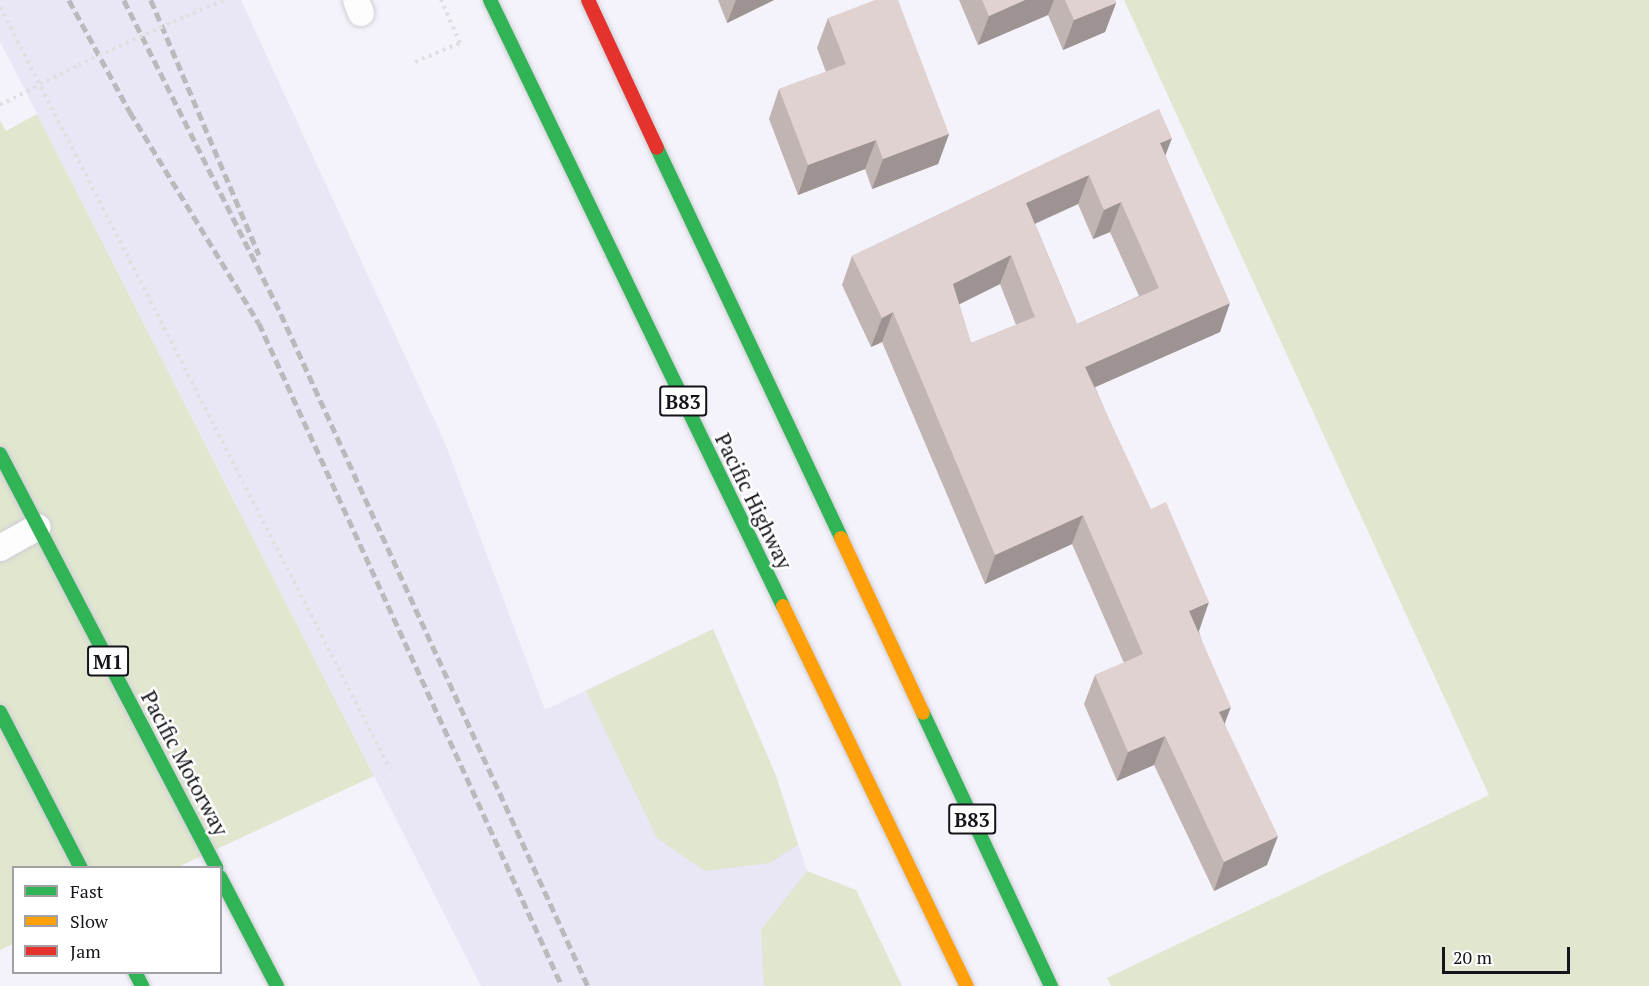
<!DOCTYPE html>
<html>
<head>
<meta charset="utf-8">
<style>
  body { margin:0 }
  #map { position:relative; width:1649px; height:986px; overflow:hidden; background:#f4f2fa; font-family:"PT Serif",serif }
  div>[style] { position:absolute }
  .built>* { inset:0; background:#e9e6f6 }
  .green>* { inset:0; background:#e1e6cf }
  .path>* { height:4px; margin-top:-2px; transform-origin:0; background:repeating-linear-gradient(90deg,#e0dee1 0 3px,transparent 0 7.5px) }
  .roads { filter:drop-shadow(0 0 2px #cecdd4) drop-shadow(0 0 2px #cecdd4) }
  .lane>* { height:26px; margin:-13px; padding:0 13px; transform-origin:13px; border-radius:13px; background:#fdfdfe }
  .fast>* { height:14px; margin:-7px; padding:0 7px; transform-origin:7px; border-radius:7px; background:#30b455 }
  .slow>* { height:14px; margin:-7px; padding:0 7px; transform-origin:7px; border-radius:7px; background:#ff9f0a }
  .jam>* { height:14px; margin:-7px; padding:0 7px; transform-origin:7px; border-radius:7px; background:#e5322d }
  .rail>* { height:4.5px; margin-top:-2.25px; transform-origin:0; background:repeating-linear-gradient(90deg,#bababc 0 9px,transparent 0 13.5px) }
  .path-bridge>* { height:4px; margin-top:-2px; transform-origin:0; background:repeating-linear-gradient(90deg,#e0dee1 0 3px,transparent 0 7.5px) }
  .wall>* { inset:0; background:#c1b5b3 }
  .shaded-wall>* { inset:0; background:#9d9392 }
  .building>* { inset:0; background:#e0d2d0 }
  span { translate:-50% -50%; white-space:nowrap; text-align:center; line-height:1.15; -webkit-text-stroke:5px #fff; paint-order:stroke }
  .shield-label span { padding:2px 4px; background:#fff; border:2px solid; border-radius:4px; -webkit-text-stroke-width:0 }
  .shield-label { font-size:20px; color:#15141b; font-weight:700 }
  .street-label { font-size:21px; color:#15141b }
  .legend { position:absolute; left:12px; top:866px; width:210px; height:108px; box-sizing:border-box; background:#fff; border:2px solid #a1a1a4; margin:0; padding:8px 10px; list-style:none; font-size:18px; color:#15141b }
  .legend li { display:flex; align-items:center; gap:12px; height:30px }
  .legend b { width:30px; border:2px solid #a1a1a4 }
  .scale { position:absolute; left:1442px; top:947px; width:128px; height:27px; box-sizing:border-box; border:3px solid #15141b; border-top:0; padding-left:8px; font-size:18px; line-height:21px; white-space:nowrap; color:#15141b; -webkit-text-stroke:4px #fff; paint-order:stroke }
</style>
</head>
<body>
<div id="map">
  <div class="built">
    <div style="clip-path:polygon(0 0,241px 0,445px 443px,545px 710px,713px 629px,776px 776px,807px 871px,874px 986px,481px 986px,0 41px)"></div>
  </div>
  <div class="green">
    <div style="clip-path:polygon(1124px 0,1649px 0,1649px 986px,1111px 986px,1107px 978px,1489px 795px)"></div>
    <div style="clip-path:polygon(37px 114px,374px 776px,178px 867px,14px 868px,13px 944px,0 950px,0 120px,6px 131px)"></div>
    <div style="clip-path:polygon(713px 629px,776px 776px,798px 845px,770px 863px,705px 871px,657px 838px,586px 691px)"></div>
    <div style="clip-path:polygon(807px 871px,856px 890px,902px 986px,764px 986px,761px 930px)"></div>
  </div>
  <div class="path">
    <div style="left:0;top:7px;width:856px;rotate:62.9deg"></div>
    <div style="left:186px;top:16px;width:42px;rotate:-22.3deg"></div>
    <div style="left:415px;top:62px;width:49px;rotate:-22.9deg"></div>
    <div style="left:460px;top:43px;width:47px;rotate:-113.8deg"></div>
    <div style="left:0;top:105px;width:88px;rotate:-27.1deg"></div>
  </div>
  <div class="roads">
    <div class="lane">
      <div style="left:356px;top:0;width:14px;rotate:69deg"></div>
      <div style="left:0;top:548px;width:43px;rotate:-28.9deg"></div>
    </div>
    <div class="fast">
      <div style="left:490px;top:0;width:673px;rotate:64.2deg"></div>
      <div style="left:657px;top:148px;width:431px;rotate:64.7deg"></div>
      <div style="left:0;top:454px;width:467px;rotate:62.4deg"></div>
      <div style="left:0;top:712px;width:176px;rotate:62.6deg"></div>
      <div style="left:923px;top:713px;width:302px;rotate:64.9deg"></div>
      <div style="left:220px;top:877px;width:123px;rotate:62.4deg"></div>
      <div style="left:135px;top:972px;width:16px;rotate:63deg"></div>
    </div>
    <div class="slow">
      <div style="left:841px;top:538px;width:193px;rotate:64.9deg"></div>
      <div style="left:783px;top:606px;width:422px;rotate:64.2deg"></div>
    </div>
    <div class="jam">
      <div style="left:588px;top:0;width:163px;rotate:65deg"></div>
    </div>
  </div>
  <div class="rail">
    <div style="left:69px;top:0;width:128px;rotate:61.4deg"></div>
    <div style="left:130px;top:112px;width:247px;rotate:58.6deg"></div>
    <div style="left:259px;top:323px;width:729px;rotate:65.44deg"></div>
    <div style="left:124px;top:0;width:351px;rotate:63.4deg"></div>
    <div style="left:281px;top:314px;width:739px;rotate:65.45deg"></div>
    <div style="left:151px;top:0;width:277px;rotate:67deg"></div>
  </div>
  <div class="path-bridge">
    <div style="left:78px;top:65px;width:119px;rotate:-24.4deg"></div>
  </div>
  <div class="wall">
    <div style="clip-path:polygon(718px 0,774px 0,727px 23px)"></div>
    <div style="clip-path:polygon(959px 0,1115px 0,1116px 3px,1105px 32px,1063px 50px,1048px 15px,978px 45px)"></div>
    <div style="clip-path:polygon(828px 18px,949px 134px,938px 164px,872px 189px,865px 169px,798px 195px,769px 119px,779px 89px,826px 72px,817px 48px)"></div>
    <div style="clip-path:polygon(evenodd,1159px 109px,1165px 155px,1220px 332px,1095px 387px,1199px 631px,1225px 724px,1267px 865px,1214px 891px,1154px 765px,1117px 781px,1084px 704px,1095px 675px,1124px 663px,1072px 544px,985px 584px,882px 342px,871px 347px,842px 285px,852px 256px,1159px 109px,1078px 204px,1093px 239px,1110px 232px,1139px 296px,1077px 324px,1035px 224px,1078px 204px,1159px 109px,1000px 284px,1016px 325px,971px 343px,959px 304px,1000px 284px)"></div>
  </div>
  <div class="shaded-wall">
    <div style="clip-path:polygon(736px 0,774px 0,727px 23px)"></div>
    <div style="clip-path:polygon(1025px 0,1054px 0,1048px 15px,978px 45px,989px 16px)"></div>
    <div style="clip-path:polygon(1116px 3px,1105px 32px,1063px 50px,1074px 20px)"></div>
    <div style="clip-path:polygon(949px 134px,938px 164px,872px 189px,883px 159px)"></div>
    <div style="clip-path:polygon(1172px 138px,1161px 167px,1160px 143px)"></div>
    <div style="clip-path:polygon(876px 140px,865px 169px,798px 195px,808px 165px)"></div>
    <div style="clip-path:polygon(1089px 175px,1078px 204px,1016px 232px,1026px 203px)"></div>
    <div style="clip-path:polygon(1121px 202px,1110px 232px,1093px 239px,1104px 210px)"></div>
    <div style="clip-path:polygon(1011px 255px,1000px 284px,942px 313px,953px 284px)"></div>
    <div style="clip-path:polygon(1230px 303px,1220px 332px,1075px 396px,1085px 367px)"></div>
    <div style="clip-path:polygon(893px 312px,882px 342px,871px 347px,882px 318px)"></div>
    <div style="clip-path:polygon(1083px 515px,1072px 544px,985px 584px,995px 555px)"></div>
    <div style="clip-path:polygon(1209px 602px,1199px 631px,1179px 640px,1189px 611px)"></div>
    <div style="clip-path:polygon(1231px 707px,1220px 736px,1219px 712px)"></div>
    <div style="clip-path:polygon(1165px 736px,1154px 765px,1117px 781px,1128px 752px)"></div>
    <div style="clip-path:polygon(1278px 836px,1267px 865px,1214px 891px,1224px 862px)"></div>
  </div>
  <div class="building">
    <div style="clip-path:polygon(875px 0,898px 0,949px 134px,883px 159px,876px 140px,808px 165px,779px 89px,846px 64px,828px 18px)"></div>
    <div style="clip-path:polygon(982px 0,1025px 0,989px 16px)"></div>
    <div style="clip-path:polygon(1065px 0,1115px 0,1116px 3px,1074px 20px)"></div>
    <div style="clip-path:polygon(evenodd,1159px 109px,1172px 138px,1160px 143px,1230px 303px,1085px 367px,1151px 509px,1166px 502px,1209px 602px,1189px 611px,1231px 707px,1219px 712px,1278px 836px,1224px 862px,1165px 736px,1128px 752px,1095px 675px,1143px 654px,1083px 515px,995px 555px,893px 312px,882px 318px,852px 256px,1159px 109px,1089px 175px,1104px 210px,1121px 202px,1159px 288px,1077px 324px,1026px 203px,1089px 175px,1159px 109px,1011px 255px,1035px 317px,971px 343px,953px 284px,1011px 255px)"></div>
  </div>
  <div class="shield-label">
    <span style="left:683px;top:401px">B83</span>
    <span style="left:108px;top:661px">M1</span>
    <span style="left:972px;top:819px">B83</span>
  </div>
  <div class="street-label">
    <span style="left:754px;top:501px;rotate:64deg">Pacific Highway</span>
    <span style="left:185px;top:763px;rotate:62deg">Pacific Motorway</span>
  </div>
  <ul class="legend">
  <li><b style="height:8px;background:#30b455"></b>Fast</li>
  <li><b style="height:8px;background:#ff9f0a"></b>Slow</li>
  <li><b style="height:8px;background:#e5322d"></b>Jam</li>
  </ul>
  <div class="scale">20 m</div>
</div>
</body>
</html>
